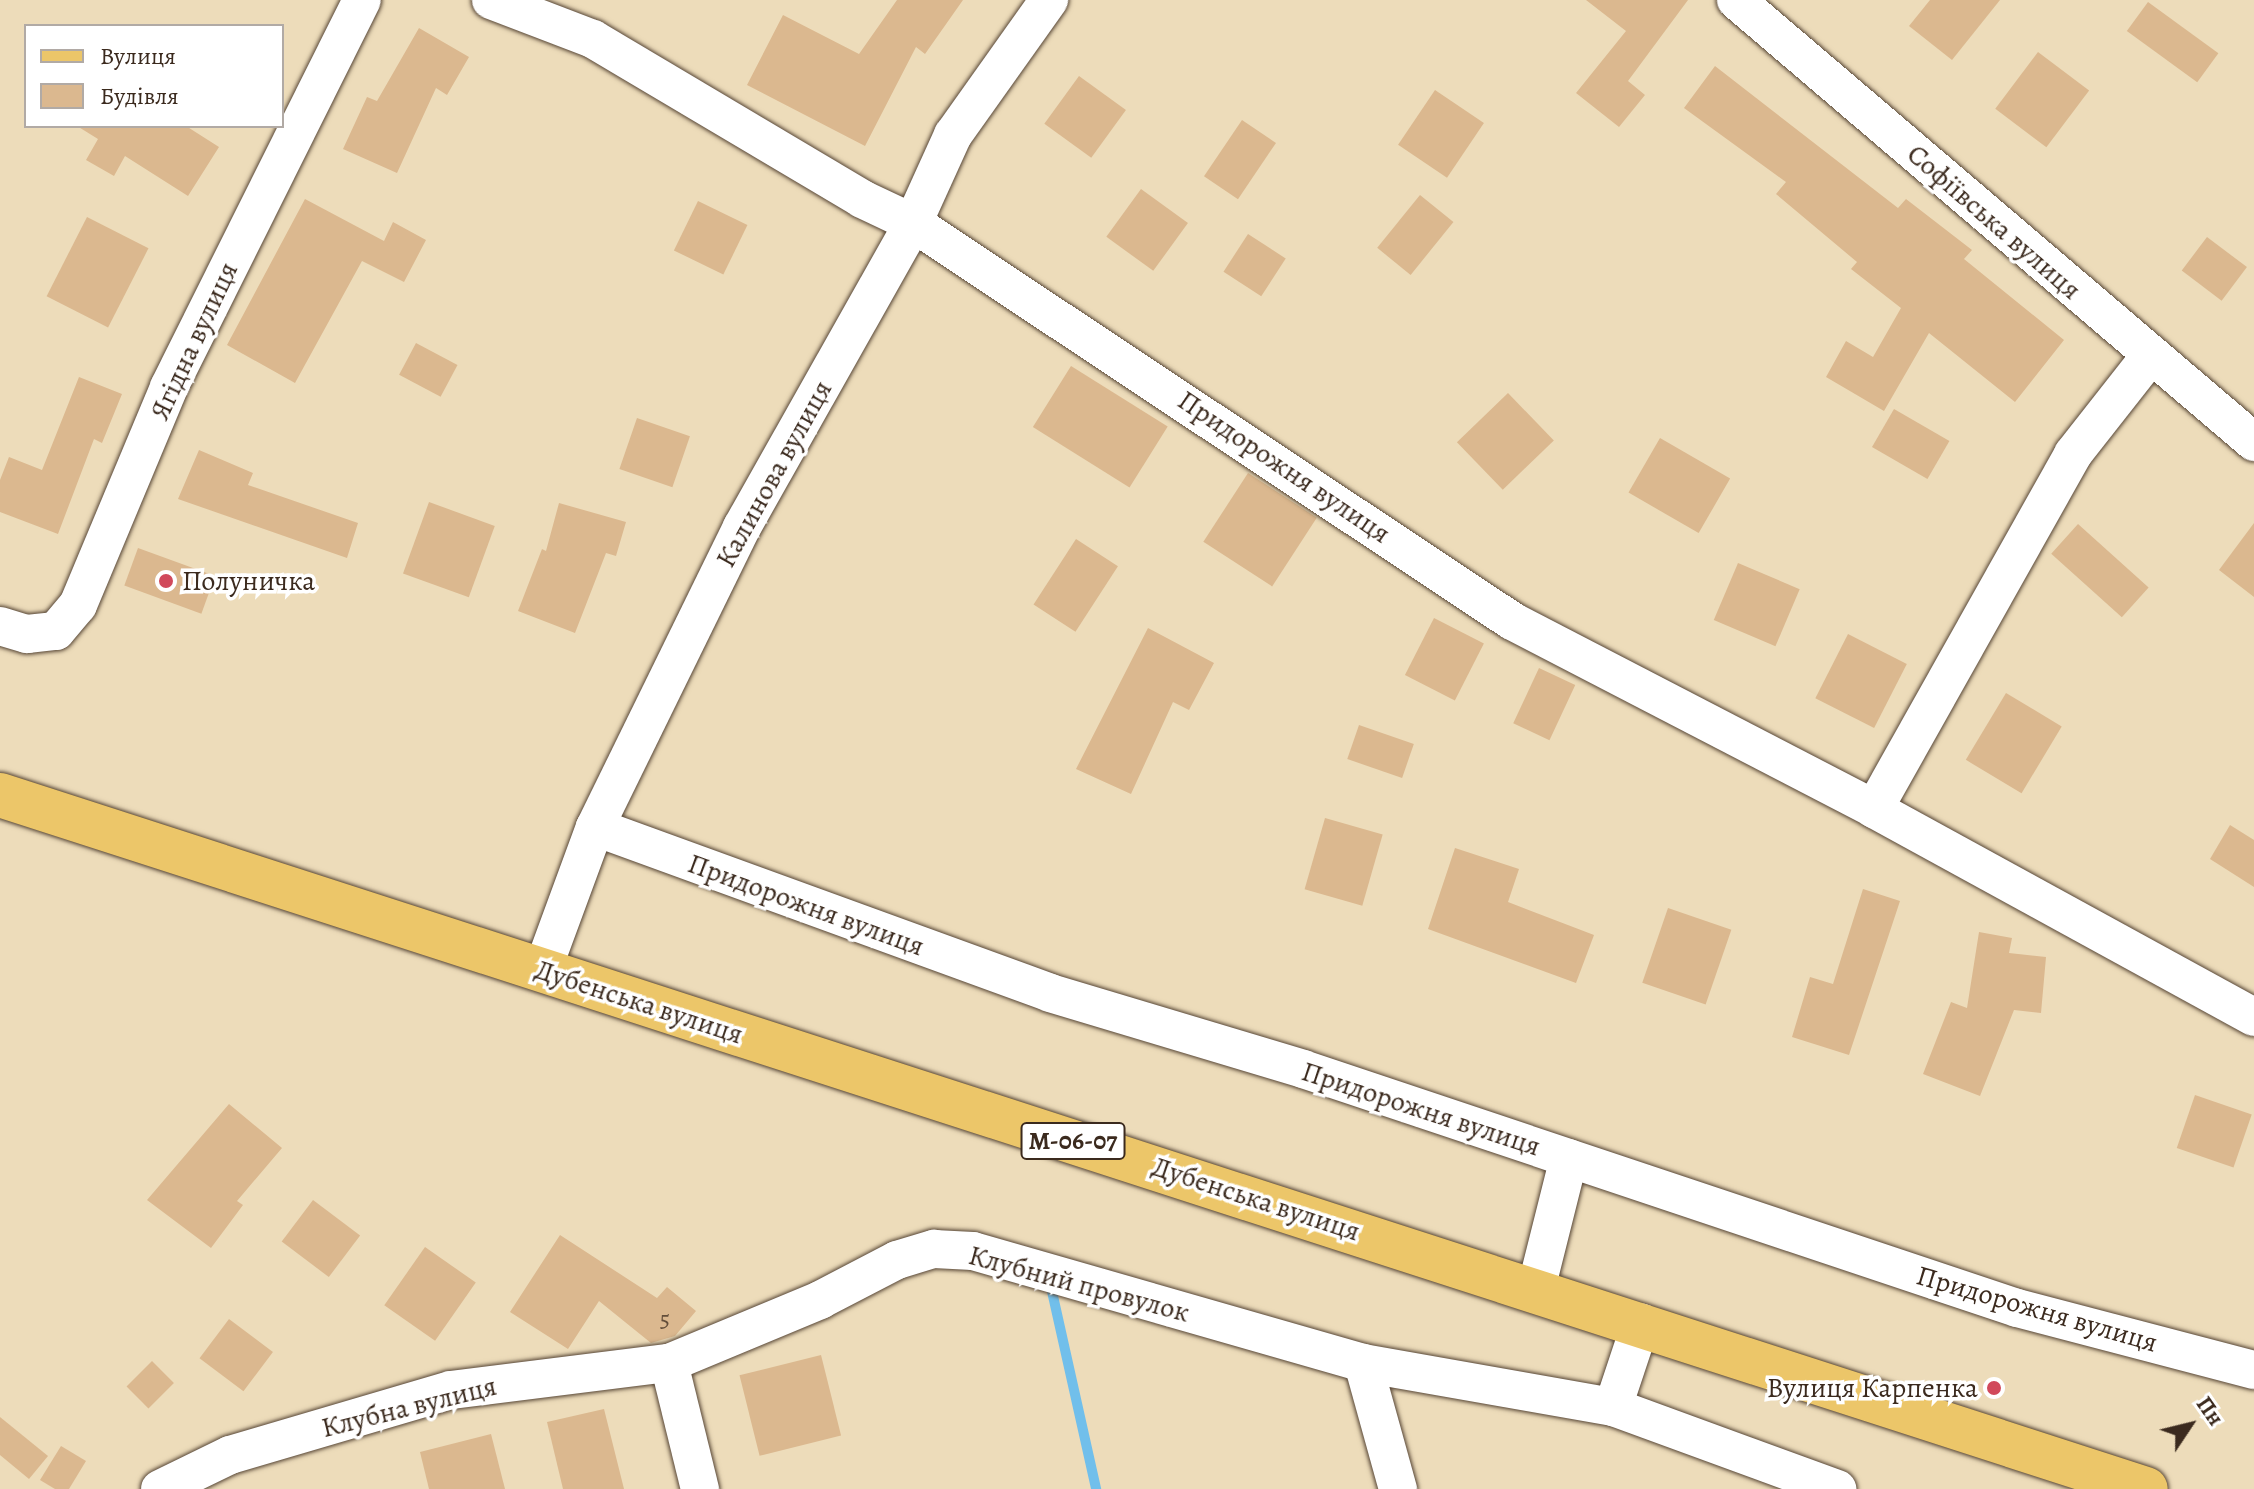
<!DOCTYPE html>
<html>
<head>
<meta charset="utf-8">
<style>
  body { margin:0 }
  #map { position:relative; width:2254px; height:1489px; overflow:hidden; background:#eddcba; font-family:Alegreya,serif }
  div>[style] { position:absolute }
  .stream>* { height:10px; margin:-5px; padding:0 5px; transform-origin:5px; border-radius:5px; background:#71bfeb }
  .building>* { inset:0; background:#dbb88f; transform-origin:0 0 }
  .roads { filter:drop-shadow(0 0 2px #564535) drop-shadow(0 0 2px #564535) }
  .minor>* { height:38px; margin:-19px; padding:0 19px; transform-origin:19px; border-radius:19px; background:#fff }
  .primary>* { height:44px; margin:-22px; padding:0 22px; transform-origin:22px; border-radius:22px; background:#ecc669 }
  .dots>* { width:22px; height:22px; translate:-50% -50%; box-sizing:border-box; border:4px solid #fff; border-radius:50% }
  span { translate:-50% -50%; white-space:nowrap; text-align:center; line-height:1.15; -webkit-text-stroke:7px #fff; paint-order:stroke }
  .number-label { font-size:24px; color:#634e3a }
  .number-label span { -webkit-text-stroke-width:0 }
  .shield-label span { padding:2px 6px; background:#fff; border:2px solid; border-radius:6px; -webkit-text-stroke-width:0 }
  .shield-label { font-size:26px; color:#3b2a1e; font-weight:700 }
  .street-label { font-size:28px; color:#3b2a1e }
  .poi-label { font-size:28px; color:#3b2a1e }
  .left { translate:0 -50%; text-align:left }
  .right { translate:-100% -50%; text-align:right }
  .legend { position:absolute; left:24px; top:24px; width:260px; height:104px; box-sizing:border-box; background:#fff; border:2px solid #b1aaa5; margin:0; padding:10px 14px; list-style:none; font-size:24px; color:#3b2a1e }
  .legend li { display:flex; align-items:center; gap:16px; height:40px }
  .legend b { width:40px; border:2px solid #b1aaa5 }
  .north { position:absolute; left:2150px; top:1385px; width:80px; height:80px; -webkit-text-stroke:6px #fff; paint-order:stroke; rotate:55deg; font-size:22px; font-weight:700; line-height:32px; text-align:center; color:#3b2a1e }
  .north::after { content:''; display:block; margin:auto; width:28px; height:36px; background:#3b2a1e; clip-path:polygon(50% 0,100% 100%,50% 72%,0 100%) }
</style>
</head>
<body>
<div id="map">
  <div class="stream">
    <div style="left:1051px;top:1287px;width:207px;rotate:77.4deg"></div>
  </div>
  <div class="building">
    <div style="clip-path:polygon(897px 0,963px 0,925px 54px,916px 47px,865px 146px,747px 85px,783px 15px,859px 54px)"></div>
    <div style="clip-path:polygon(1586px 0,1688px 0,1628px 81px,1645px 95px,1619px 127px,1576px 93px,1626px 31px)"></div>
    <div style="clip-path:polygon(1930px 0,2000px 0,1952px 60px,1909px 26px)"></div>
    <div style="left:2148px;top:2px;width:87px;height:36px;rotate:36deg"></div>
    <div style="clip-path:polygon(419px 28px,469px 57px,447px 95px,436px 88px,397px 173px,343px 149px,367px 97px,377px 101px)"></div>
    <div style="left:2038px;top:52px;width:64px;height:71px;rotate:37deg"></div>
    <div style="clip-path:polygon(1715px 66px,1898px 208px,1906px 199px,1972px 250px,1964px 259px,2064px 340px,2015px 402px,1929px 333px,1884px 411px,1826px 377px,1846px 341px,1873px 357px,1901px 308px,1851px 269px,1857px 262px,1776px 194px,1786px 182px,1684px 108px)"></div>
    <div style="left:1079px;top:76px;width:58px;height:59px;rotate:36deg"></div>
    <div style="left:1435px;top:90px;width:59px;height:66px;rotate:34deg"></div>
    <div style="left:1242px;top:120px;width:41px;height:68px;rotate:34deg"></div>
    <div style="clip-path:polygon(77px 126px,186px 126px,219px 147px,188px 196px,125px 156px,114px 176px,86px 160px,98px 139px)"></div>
    <div style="left:1141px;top:189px;width:58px;height:59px;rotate:36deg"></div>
    <div style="left:1420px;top:195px;width:43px;height:68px;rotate:39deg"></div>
    <div style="clip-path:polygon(305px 199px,384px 241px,393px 222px,426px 240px,404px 282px,362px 261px,295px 383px,227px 345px)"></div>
    <div style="left:698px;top:201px;width:55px;height:55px;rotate:26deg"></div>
    <div style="left:87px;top:217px;width:69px;height:89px;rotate:27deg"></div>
    <div style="left:1248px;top:234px;width:45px;height:45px;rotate:33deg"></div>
    <div style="left:2207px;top:237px;width:50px;height:42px;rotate:37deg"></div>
    <div style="left:416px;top:343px;width:47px;height:36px;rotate:28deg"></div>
    <div style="left:1071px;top:366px;width:114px;height:72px;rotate:32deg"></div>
    <div style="clip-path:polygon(79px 377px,122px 394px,102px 443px,94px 439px,58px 534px,0 512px,0 480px,9px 457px,42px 470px)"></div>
    <div style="left:1508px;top:393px;width:66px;height:71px;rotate:46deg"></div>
    <div style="left:1894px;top:409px;width:64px;height:44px;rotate:30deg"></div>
    <div style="left:637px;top:418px;width:56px;height:54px;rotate:19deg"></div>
    <div style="left:1660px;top:438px;width:81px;height:63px;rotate:30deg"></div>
    <div style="clip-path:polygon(199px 450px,253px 473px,248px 485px,358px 523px,347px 558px,178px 499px)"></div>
    <div style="left:1248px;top:473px;width:82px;height:82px;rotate:33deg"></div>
    <div style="left:429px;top:502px;width:70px;height:76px;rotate:20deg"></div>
    <div style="clip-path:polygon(559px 503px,626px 522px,616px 556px,606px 553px,575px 633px,518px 611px,542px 549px,546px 551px)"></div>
    <div style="clip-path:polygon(2254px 523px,2254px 597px,2219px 570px)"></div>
    <div style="left:2078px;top:524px;width:95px;height:40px;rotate:42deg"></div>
    <div style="left:1076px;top:539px;width:50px;height:78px;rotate:33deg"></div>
    <div style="left:138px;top:548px;width:82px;height:40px;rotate:20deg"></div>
    <div style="left:1738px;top:563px;width:67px;height:62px;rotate:23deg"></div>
    <div style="left:1434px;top:618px;width:56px;height:64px;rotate:27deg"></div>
    <div style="clip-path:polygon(1148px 628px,1214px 663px,1189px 710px,1173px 702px,1131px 794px,1076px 769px)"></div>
    <div style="left:1848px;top:634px;width:66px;height:72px;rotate:27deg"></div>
    <div style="left:1539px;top:668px;width:40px;height:61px;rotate:25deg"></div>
    <div style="left:2006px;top:693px;width:65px;height:78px;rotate:31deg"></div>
    <div style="left:1359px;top:725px;width:58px;height:36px;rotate:19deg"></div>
    <div style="left:1325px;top:818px;width:60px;height:74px;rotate:16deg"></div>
    <div style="clip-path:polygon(2230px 825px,2254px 840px,2254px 887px,2210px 859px)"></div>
    <div style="clip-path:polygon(1455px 848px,1519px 869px,1508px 902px,1594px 935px,1576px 983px,1428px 929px)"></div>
    <div style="clip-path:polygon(1863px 889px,1900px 901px,1849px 1055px,1792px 1037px,1810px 977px,1833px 984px)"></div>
    <div style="left:1668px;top:908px;width:67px;height:79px;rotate:19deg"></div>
    <div style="clip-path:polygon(1979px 932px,2012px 938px,2009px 953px,2046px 957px,2041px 1013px,2014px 1010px,1980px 1096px,1923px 1074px,1951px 1002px,1967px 1008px)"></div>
    <div style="left:2195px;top:1095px;width:60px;height:56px;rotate:19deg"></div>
    <div style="clip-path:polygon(229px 1104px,282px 1148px,237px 1201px,243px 1205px,211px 1248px,147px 1200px)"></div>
    <div style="left:313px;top:1200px;width:59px;height:52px;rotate:37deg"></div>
    <div style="clip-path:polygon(560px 1235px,657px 1298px,667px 1287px,696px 1311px,675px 1336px,651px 1343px,599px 1301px,568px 1349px,510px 1312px)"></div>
    <div style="left:425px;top:1247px;width:62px;height:71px;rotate:35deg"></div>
    <div style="left:229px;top:1319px;width:55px;height:49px;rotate:37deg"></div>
    <div style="left:821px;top:1355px;width:83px;height:84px;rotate:76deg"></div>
    <div style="left:152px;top:1361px;width:31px;height:36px;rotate:45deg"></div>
    <div style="clip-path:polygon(604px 1409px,624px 1489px,563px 1489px,547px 1422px)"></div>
    <div style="clip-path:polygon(0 1417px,48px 1456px,29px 1479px,0 1455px)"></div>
    <div style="clip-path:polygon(491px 1434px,505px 1489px,429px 1489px,420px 1452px)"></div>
    <div style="clip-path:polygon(61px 1446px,86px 1461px,69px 1489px,55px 1489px,40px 1480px)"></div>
  </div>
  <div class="roads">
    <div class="minor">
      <div style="left:491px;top:0;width:109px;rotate:20.9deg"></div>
      <div style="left:593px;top:39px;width:313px;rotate:30.7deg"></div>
      <div style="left:862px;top:199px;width:56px;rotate:25.2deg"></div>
      <div style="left:913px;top:223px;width:719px;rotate:33.6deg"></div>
      <div style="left:1512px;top:621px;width:408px;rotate:27.4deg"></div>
      <div style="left:1874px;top:809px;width:433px;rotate:28.7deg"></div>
      <div style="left:1736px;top:0;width:681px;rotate:40.47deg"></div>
      <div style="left:0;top:626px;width:28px;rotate:17deg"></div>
      <div style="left:27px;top:634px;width:29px;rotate:-6deg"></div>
      <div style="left:56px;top:631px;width:34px;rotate:-50deg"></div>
      <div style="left:78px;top:605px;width:236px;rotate:-67.3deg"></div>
      <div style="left:169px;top:387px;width:432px;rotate:-63.5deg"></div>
      <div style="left:1874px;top:809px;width:407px;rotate:-60.7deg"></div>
      <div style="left:2073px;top:454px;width:125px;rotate:-51.8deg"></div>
      <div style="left:595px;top:827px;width:484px;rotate:20deg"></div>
      <div style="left:1050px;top:993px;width:264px;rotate:16.7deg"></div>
      <div style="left:1303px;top:1069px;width:753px;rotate:18.51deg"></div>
      <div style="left:2017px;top:1308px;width:245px;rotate:14.7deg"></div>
      <div style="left:542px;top:971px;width:153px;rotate:-69.8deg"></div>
      <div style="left:595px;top:827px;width:334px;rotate:-63.9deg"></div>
      <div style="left:742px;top:527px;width:349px;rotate:-60.6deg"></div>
      <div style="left:913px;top:223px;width:97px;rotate:-65.6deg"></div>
      <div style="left:953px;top:135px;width:166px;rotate:-54.6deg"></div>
      <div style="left:1536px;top:1289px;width:135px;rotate:-75.9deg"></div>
      <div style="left:669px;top:1363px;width:130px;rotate:76.2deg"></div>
      <div style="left:1363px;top:1363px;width:131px;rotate:74.5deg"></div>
      <div style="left:1613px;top:1407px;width:89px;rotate:-71.6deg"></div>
      <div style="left:160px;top:1489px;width:78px;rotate:-25.9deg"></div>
      <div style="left:230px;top:1455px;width:230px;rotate:-16.4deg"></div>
      <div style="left:451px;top:1390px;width:220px;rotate:-7.1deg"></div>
      <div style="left:669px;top:1363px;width:164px;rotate:-22.6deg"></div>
      <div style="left:820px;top:1300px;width:87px;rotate:-27.5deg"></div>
      <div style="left:897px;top:1260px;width:39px;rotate:-17deg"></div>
      <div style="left:934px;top:1249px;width:39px;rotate:3deg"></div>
      <div style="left:973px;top:1251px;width:406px;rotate:16deg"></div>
      <div style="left:1363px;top:1363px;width:254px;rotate:10deg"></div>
      <div style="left:1613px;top:1407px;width:239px;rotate:20.1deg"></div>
    </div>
    <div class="primary">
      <div style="left:0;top:795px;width:2255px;rotate:17.92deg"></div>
    </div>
  </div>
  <div class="dots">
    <div style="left:166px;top:581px;background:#d1495b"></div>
    <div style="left:1994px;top:1388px;background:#d1495b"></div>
  </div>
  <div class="number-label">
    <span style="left:665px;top:1320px">5</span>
  </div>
  <div class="shield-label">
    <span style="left:1073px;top:1141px">М-06-07</span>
  </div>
  <div class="street-label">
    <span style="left:1994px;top:222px;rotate:41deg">Софіївська вулиця</span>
    <span style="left:194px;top:341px;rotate:-65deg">Ягідна вулиця</span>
    <span style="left:1284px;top:467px;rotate:34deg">Придорожня вулиця</span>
    <span style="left:774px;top:474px;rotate:-61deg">Калинова вулиця</span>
    <span style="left:806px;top:905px;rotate:20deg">Придорожня вулиця</span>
    <span style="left:639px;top:1002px;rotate:18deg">Дубенська вулиця</span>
    <span style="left:1421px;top:1109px;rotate:18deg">Придорожня вулиця</span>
    <span style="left:1256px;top:1199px;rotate:18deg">Дубенська вулиця</span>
    <span style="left:1079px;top:1284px;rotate:15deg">Клубний провулок</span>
    <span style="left:2037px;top:1309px;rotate:16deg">Придорожня вулиця</span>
    <span style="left:409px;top:1407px;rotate:-14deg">Клубна вулиця</span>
  </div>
  <div class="poi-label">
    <span class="left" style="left:182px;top:581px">Полуничка</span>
    <span class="right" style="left:1978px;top:1388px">Вулиця Карпенка</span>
  </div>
  <ul class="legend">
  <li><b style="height:10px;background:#ecc669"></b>Вулиця</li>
  <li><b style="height:22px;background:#dbb88f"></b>Будівля</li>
  </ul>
  <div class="north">Пн</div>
</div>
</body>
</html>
